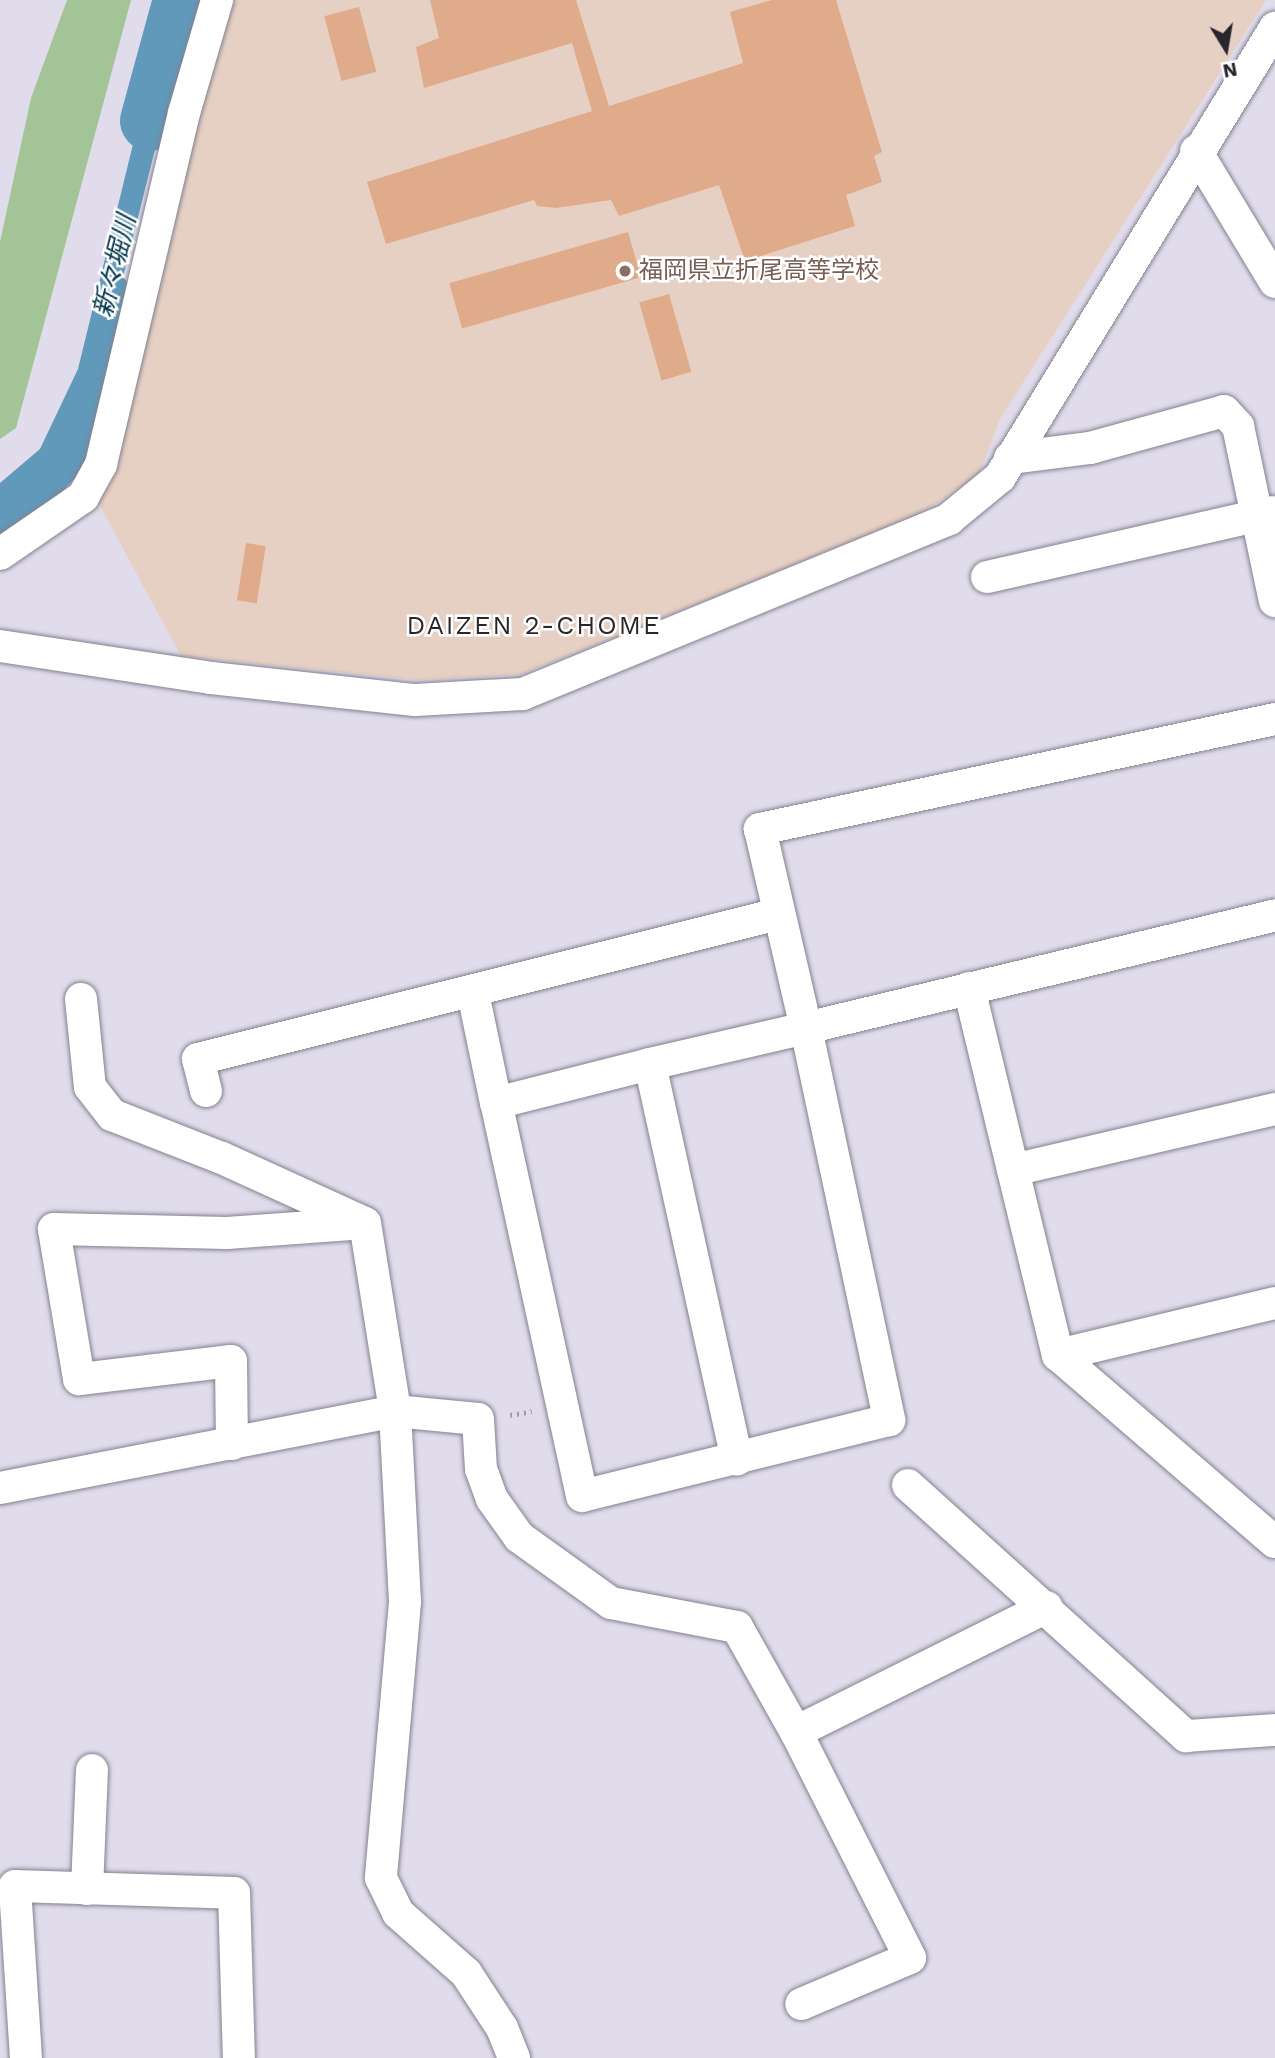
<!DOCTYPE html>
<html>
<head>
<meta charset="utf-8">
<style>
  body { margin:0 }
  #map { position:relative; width:1275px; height:2058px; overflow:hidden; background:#e0dcec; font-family:"Work Sans","Noto Sans JP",sans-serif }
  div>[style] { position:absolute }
  .education>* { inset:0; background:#e6d0c3 }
  .green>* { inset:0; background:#a3c497 }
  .water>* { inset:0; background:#6099b9 }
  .river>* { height:60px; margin:-30px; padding:0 30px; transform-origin:30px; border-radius:30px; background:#6099b9 }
  .building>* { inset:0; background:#e0ab8b; transform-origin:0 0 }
  .path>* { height:4.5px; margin-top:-2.25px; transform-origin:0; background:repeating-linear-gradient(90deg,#a19eaa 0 2px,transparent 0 7px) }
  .roads { filter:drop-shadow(0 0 2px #848190) drop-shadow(0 0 2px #848190) }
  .minor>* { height:32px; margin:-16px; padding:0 16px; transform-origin:16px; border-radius:16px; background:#fff }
  .dots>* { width:19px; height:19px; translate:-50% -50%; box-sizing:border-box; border:4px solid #fff; border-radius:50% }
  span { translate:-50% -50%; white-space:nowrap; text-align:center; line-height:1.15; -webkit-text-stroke:5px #fff; paint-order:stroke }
  .education-label { font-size:24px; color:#785e54 }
  .left { translate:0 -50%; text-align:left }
  .water-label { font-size:26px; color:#00354b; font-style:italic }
  .neighbourhood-label { font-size:26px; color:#28262c; letter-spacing:2px }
  .north { position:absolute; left:1191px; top:14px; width:70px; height:70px; -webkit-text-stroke:5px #fff; paint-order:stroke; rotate:169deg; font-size:19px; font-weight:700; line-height:28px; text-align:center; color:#28262c }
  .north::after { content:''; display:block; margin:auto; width:24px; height:32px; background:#28262c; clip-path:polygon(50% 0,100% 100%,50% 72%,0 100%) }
</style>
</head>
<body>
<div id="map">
  <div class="education">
    <div style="clip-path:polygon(229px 0,1266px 0,1000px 419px,979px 475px,917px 516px,519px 675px,418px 680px,181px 656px,93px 493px)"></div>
  </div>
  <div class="green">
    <div style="clip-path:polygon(67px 0,131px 0,16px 428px,0 439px,0 242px,31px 98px)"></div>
  </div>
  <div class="water">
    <div style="clip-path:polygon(159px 38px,181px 46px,123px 277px,132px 288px,85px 468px,58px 496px,0 538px,0 483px,40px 449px,78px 369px)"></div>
  </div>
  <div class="river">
    <div style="left:150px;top:121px;width:125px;rotate:-74.7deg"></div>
  </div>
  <div class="building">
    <div style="clip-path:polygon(430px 0,576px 0,609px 106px,743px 63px,730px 12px,772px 0,836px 0,882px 152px,874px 156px,882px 182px,846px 195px,855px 226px,745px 261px,719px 185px,619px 216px,611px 200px,556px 208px,537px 206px,534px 200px,386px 244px,367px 182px,592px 111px,572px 43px,424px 88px,416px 47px,439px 38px)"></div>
    <div style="left:359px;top:7px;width:67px;height:36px;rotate:75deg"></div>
    <div style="left:628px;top:232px;width:47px;height:186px;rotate:74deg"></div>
    <div style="left:669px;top:294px;width:81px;height:31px;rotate:74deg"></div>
    <div style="left:246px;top:543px;width:20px;height:58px;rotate:9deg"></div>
  </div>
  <div class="path">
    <div style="left:510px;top:1415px;width:22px;rotate:-10deg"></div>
  </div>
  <div class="roads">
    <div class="minor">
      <div style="left:1196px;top:151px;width:153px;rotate:58.9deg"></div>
      <div style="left:1010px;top:458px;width:81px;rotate:-7.1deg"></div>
      <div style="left:1090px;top:448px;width:139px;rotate:-15.4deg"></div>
      <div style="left:1224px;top:411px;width:21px;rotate:47deg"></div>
      <div style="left:1238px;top:426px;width:179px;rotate:78.1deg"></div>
      <div style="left:0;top:554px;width:101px;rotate:-34.5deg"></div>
      <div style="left:83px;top:497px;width:38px;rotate:-61deg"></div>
      <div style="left:101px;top:464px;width:361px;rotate:-76.7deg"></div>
      <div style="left:184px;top:113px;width:118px;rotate:-73.7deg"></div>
      <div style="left:987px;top:577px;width:293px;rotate:-12.8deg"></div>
      <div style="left:0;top:646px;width:213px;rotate:8.6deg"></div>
      <div style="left:211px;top:678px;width:205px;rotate:6.2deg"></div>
      <div style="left:415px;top:700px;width:108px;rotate:-3.2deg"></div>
      <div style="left:523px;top:694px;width:461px;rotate:-22.3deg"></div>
      <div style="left:949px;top:519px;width:66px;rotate:-39.5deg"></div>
      <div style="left:1000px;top:477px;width:527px;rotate:-58.51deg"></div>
      <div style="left:1275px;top:719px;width:527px;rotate:167.94deg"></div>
      <div style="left:760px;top:829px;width:204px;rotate:77deg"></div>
      <div style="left:806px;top:1028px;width:401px;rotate:78deg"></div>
      <div style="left:889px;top:1420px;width:316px;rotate:166.1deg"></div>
      <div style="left:582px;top:1496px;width:402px;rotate:-102.3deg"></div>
      <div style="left:496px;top:1103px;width:159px;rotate:-14.2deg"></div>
      <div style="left:650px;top:1064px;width:160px;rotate:-13deg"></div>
      <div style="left:806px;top:1028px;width:482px;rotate:-13.5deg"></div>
      <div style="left:969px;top:988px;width:378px;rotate:76.4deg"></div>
      <div style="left:1058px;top:1355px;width:286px;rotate:40.8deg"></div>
      <div style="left:473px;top:993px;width:112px;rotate:78.2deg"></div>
      <div style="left:81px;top:999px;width:88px;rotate:84.2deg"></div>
      <div style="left:90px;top:1087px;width:36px;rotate:52deg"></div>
      <div style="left:112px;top:1115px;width:118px;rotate:21.4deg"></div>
      <div style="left:222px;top:1158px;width:152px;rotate:24.5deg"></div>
      <div style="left:650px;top:1064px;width:405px;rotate:77.6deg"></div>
      <div style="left:206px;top:1091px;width:33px;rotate:-104deg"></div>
      <div style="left:198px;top:1059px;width:598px;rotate:-14.04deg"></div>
      <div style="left:1013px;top:1170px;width:269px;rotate:-13.1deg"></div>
      <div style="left:1058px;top:1355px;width:223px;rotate:-13.5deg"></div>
      <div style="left:232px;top:1444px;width:83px;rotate:-90.7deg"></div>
      <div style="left:231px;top:1361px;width:153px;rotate:173.2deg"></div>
      <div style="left:79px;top:1379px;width:152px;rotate:-99.5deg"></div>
      <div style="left:54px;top:1229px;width:173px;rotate:1.3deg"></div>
      <div style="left:227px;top:1233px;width:138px;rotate:-4.1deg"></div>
      <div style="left:365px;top:1223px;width:190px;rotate:80.9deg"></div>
      <div style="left:395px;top:1411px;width:191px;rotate:87deg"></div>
      <div style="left:405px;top:1602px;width:277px;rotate:95deg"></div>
      <div style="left:381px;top:1878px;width:39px;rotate:64deg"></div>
      <div style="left:398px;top:1913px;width:91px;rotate:41.4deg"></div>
      <div style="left:466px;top:1973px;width:66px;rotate:56.8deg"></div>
      <div style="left:502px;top:2028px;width:32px;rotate:68deg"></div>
      <div style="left:908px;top:1485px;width:375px;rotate:42.1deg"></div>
      <div style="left:1186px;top:1736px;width:89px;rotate:-3.9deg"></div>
      <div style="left:0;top:1488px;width:402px;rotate:-11deg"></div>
      <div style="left:395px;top:1411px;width:83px;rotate:5.5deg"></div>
      <div style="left:478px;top:1419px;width:50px;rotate:86.6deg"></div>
      <div style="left:481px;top:1469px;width:32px;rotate:70deg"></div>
      <div style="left:492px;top:1499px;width:47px;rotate:54.6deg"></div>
      <div style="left:519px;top:1537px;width:113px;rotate:35.7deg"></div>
      <div style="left:611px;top:1603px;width:128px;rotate:10.8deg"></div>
      <div style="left:737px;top:1627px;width:120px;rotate:60.7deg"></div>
      <div style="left:796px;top:1732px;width:253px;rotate:63.2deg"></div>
      <div style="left:910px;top:1958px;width:118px;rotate:157.1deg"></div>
      <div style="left:796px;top:1732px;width:280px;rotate:-26.5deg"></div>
      <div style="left:87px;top:1889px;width:119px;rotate:-87.6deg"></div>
      <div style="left:26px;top:2058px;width:172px;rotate:-93.7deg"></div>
      <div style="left:15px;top:1886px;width:219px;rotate:1.8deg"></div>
      <div style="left:234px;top:1893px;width:165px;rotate:88.3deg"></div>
    </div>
  </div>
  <div class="dots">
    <div style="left:625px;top:271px;background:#8d6e63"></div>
  </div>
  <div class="education-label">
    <span class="left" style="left:639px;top:271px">福岡県立折尾高等学校</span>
  </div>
  <div class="water-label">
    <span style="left:115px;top:266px;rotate:-76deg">新々堀川</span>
  </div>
  <div class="neighbourhood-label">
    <span style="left:534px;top:626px">DAIZEN 2-CHOME</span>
  </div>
  <div class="north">N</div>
</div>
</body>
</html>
